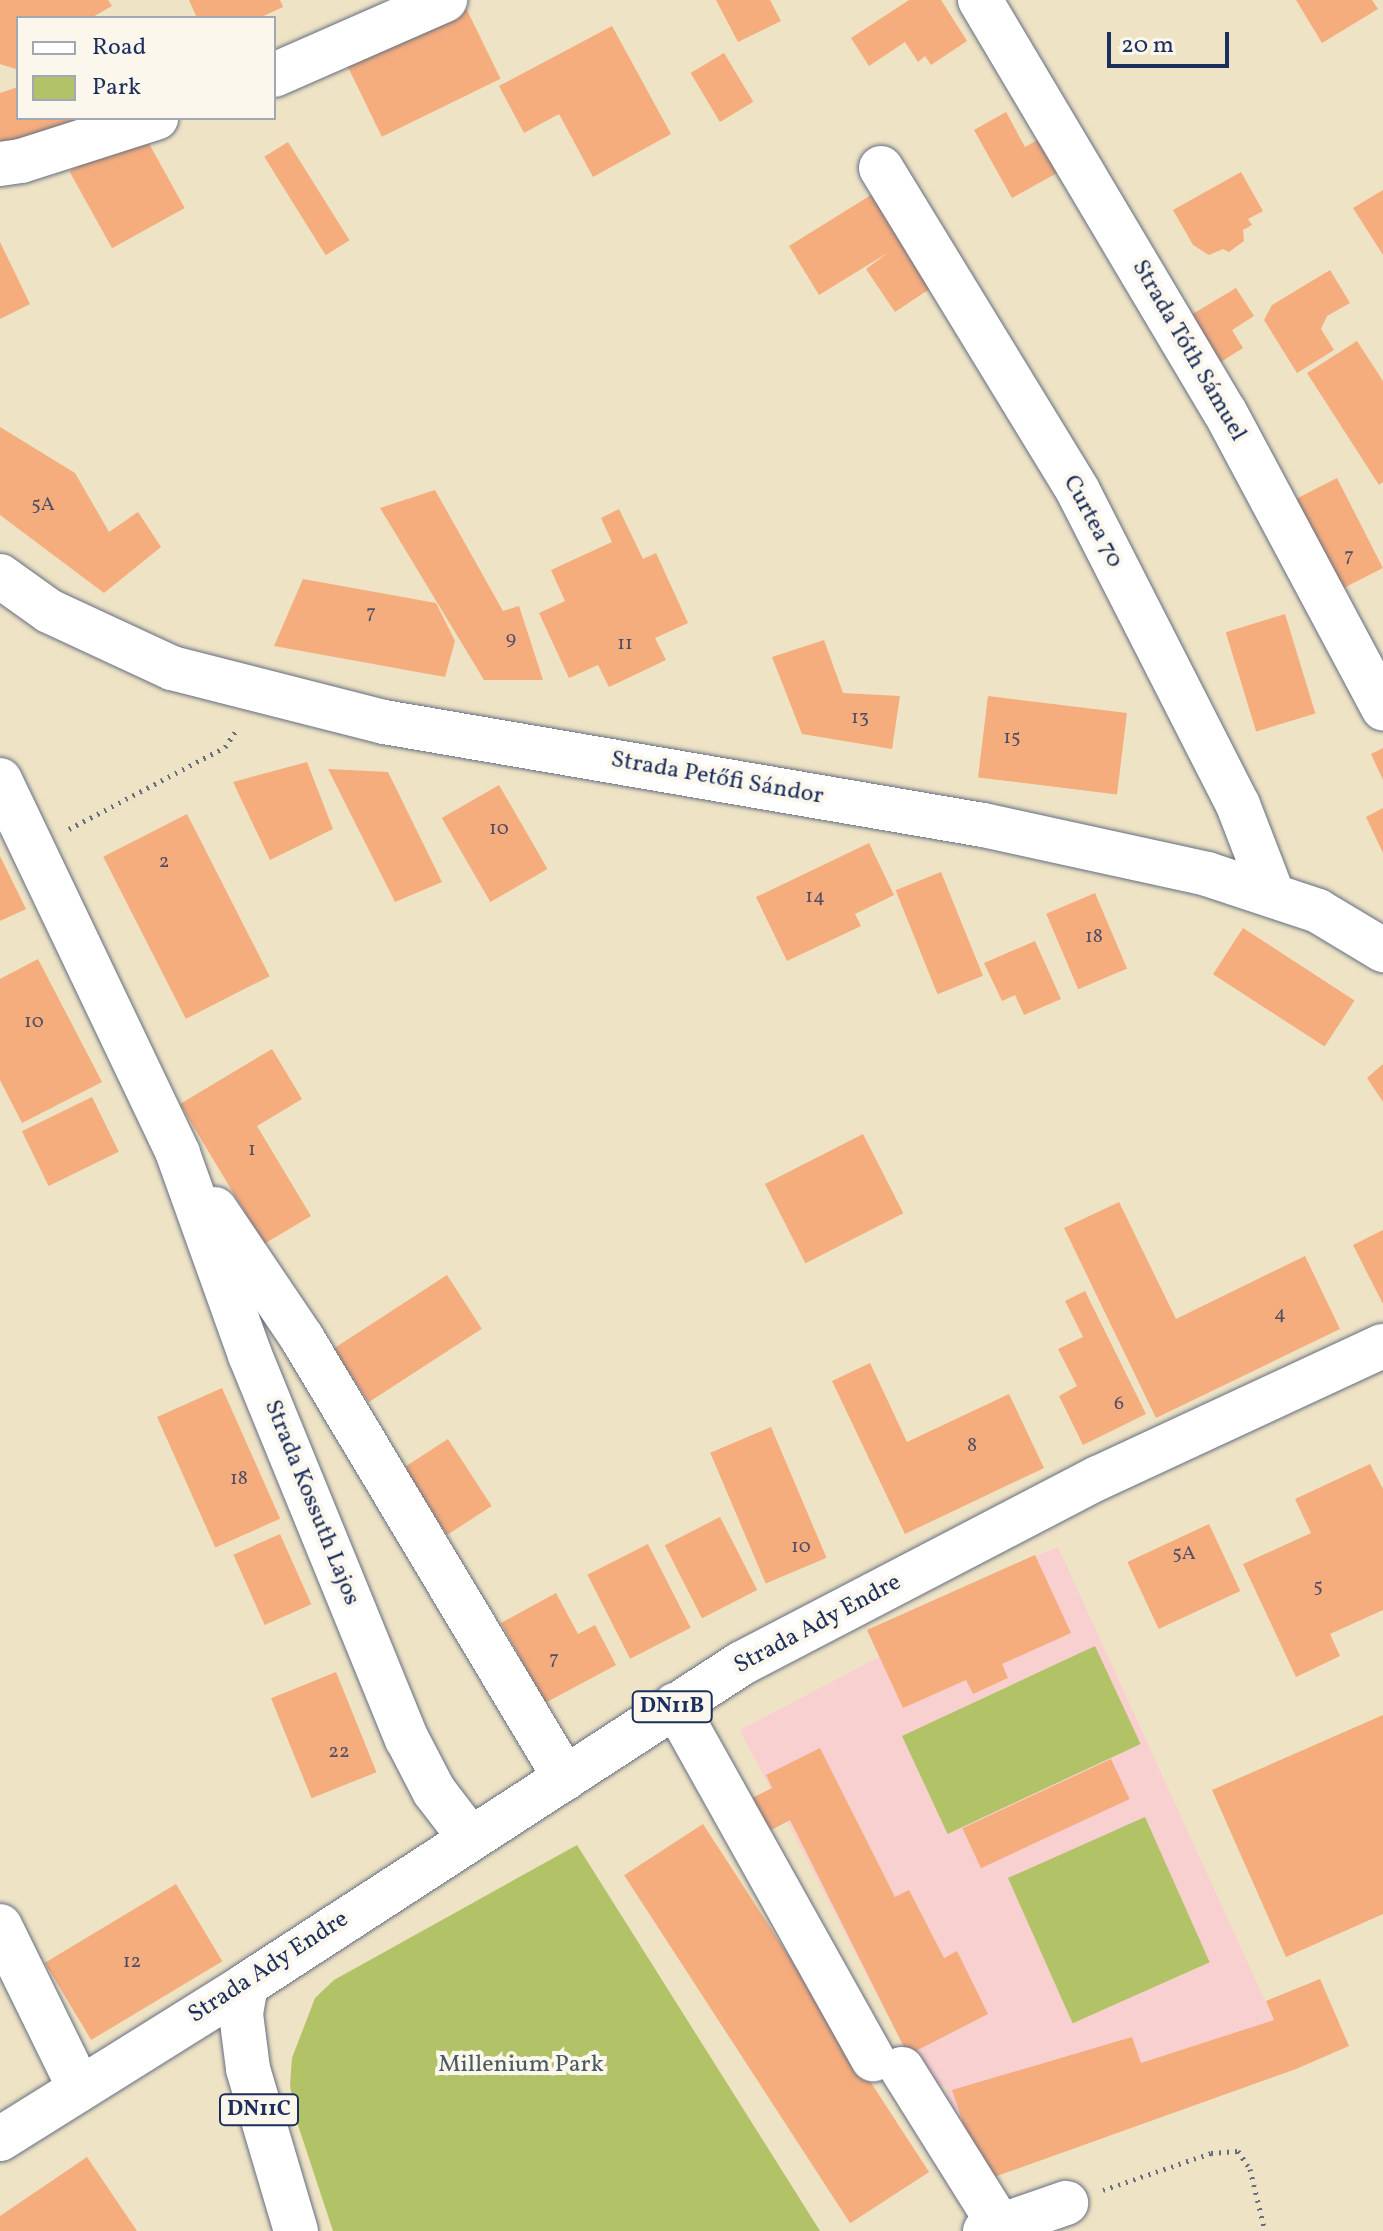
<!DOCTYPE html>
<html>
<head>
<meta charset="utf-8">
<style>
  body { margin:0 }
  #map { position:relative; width:1383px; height:2231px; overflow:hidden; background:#eee3c4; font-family:Vollkorn,serif }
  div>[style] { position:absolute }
  .built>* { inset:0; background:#f7d0cf }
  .green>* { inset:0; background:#b2c367; transform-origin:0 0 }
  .building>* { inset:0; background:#f5ad7e; transform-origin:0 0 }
  .path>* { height:5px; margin-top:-2.5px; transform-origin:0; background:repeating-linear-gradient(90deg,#656e82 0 2px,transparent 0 8px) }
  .roads { filter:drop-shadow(0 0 2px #656e82) drop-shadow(0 0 2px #656e82) }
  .minor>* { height:44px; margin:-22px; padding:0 22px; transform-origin:22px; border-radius:22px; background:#fff }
  .major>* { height:44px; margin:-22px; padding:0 22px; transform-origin:22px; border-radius:22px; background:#fff }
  span { translate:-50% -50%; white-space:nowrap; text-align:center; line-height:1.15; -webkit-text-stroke:8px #fbf7ec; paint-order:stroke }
  .number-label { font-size:20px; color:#524e66 }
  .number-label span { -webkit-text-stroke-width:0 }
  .shield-label span { padding:2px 6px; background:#fbf7ec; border:2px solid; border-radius:6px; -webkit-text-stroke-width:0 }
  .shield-label { font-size:22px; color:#1b2f5e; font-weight:700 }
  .street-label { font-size:24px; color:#1b2f5e }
  .park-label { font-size:24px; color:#485b61 }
  .legend { position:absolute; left:16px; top:16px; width:260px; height:104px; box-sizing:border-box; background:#fbf7ec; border:2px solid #a1a7b3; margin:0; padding:10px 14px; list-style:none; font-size:24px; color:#1b2f5e }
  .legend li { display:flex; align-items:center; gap:16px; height:40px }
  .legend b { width:40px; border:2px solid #a1a7b3 }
  .scale { position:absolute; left:1107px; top:32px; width:122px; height:36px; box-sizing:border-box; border:4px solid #1b2f5e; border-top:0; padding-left:10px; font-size:24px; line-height:28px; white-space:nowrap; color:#1b2f5e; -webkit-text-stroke:6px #fbf7ec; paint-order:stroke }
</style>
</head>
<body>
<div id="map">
  <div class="built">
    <div style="clip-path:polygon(1058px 1547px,1296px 2069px,978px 2182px,946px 2120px,947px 2087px,923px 2080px,908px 2055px,740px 1730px,879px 1657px,867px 1630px)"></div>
  </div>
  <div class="green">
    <div style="left:1095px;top:1646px;width:108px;height:213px;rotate:65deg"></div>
    <div style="left:1145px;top:1817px;width:159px;height:150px;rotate:66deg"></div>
    <div style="clip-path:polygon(577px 1845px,820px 2231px,333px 2231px,295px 2116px,290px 2085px,292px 2058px,315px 1998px,334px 1980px)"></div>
  </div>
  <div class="building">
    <div style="clip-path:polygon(0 0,108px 0,112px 6px,91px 18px,18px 18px,16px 69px,0 64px)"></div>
    <div style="clip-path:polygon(189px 0,280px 0,283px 7px,259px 18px,197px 18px)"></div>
    <div style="clip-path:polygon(716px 0,770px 0,781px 21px,738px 42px)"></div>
    <div style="clip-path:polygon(909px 0,941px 0,967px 41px,931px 65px,925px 56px,918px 62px,905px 42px,869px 66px,851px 38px)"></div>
    <div style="clip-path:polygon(1296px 0,1372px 0,1378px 9px,1322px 43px)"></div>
    <div style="left:465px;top:6px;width:81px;height:132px;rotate:64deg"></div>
    <div style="clip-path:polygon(612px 26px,671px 134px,593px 177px,559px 114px,524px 133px,499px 86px)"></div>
    <div style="left:724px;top:53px;width:57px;height:39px;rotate:59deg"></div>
    <div style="clip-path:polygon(18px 87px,18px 118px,84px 118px,0 146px,0 93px)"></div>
    <div style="clip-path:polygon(1006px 112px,1025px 147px,1039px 139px,1057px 173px,1012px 198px,974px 130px)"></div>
    <div style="left:142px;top:131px;width:88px;height:83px;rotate:61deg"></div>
    <div style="left:288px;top:142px;width:116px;height:28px;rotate:58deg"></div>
    <div style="clip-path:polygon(1241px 172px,1263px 211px,1248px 219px,1252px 225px,1243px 230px,1244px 241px,1229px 252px,1223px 249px,1209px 255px,1193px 245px,1173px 210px)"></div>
    <div style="clip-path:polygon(1383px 190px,1383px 255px,1353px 208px)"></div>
    <div style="clip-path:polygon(871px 195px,931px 288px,895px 312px,866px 269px,889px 252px,819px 295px,789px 246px)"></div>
    <div style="clip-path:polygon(0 242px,30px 304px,0 319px)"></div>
    <div style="clip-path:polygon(1330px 270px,1350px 303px,1327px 316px,1321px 329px,1334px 350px,1297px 373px,1264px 320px,1272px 305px)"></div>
    <div style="clip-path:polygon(1236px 288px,1254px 316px,1232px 330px,1243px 348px,1216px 365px,1186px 318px)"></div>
    <div style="clip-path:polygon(1357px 341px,1383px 381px,1383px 482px,1379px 485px,1307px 373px)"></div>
    <div style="clip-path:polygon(0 427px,75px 473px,109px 532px,138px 512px,161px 547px,104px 593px,0 515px)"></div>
    <div style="left:1337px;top:478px;width:101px;height:50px;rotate:63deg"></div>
    <div style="clip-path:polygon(435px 490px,503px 611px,519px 606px,543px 680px,484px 680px,380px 508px)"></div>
    <div style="clip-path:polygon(619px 509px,643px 559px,656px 553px,688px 623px,655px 638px,666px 660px,609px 687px,598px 665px,569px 678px,539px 613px,565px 601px,551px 570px,612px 542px,601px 518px)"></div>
    <div style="clip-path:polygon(303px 579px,436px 603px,455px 641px,445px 677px,274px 646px)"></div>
    <div style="left:1285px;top:614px;width:104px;height:62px;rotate:73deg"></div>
    <div style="clip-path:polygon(824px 640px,843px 693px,900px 696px,892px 749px,802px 734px,772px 657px)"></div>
    <div style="left:988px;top:696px;width:140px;height:82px;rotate:7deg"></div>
    <div style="clip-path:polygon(1383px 748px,1383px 780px,1371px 754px)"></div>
    <div style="clip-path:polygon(307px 762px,333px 829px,270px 860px,233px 782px)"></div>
    <div style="clip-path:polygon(328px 769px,388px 772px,442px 882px,395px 902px)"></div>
    <div style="left:499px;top:785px;width:97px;height:66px;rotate:60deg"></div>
    <div style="clip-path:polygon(1383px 808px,1383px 853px,1366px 817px)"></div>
    <div style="left:187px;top:814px;width:182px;height:94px;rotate:63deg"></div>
    <div style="clip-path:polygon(869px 843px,894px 895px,855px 914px,861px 926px,787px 961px,756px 897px)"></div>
    <div style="clip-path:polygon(0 856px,26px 909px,0 921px)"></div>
    <div style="left:941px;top:872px;width:112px;height:49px;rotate:68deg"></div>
    <div style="left:1095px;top:893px;width:82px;height:53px;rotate:67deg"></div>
    <div style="left:1243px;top:928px;width:133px;height:55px;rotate:33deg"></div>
    <div style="clip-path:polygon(1035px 941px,1061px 999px,1024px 1015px,1015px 995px,1002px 1001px,984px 963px)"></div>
    <div style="clip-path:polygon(38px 959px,102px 1082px,22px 1123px,0 1080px,0 979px)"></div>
    <div style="clip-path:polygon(272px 1049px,302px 1099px,257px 1126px,311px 1216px,264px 1244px,180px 1104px)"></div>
    <div style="clip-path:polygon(1383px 1064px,1383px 1102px,1367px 1078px)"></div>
    <div style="left:92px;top:1097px;width:61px;height:78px;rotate:64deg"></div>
    <div style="left:863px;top:1134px;width:89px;height:110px;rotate:63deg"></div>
    <div style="clip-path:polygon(1119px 1202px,1176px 1319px,1305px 1256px,1340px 1329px,1156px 1418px,1064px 1228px)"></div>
    <div style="clip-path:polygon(1383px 1230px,1383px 1304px,1353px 1245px)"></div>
    <div style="left:447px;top:1275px;width:64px;height:135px;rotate:57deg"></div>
    <div style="clip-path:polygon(1085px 1291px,1146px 1414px,1083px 1445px,1059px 1396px,1077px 1386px,1058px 1349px,1083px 1337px,1065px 1301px)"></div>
    <div style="clip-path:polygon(870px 1363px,907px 1442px,1009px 1394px,1044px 1468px,905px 1534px,832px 1381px)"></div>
    <div style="left:222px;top:1388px;width:143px;height:71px;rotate:66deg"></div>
    <div style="left:771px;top:1427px;width:142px;height:66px;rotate:67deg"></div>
    <div style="left:448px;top:1439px;width:80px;height:53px;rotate:57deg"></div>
    <div style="clip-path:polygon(1370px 1464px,1383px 1489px,1383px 1610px,1330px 1634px,1340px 1656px,1296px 1677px,1243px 1564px,1311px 1533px,1295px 1499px)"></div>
    <div style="left:720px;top:1517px;width:82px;height:62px;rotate:63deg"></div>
    <div style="left:1209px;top:1524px;width:74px;height:90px;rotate:65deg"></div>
    <div style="left:280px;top:1534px;width:77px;height:51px;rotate:66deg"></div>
    <div style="left:648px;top:1544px;width:94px;height:68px;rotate:63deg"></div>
    <div style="clip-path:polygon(1035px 1555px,1071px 1633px,1002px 1664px,1008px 1678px,973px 1694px,966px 1680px,903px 1708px,867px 1630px)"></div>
    <div style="clip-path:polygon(556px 1593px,578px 1634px,595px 1625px,616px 1665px,545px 1703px,501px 1623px)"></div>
    <div style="left:336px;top:1672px;width:108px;height:70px;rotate:68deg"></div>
    <div style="clip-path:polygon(1383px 1715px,1383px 1914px,1286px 1957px,1212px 1790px)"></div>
    <div style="clip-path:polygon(820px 1748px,895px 1897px,909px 1890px,944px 1958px,957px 1951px,988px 2014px,908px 2055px,790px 1820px,762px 1835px,744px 1802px,772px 1788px,766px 1775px)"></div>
    <div style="left:1111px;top:1759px;width:44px;height:164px;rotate:65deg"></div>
    <div style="left:703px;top:1824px;width:415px;height:94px;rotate:57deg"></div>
    <div style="left:176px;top:1884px;width:90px;height:153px;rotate:59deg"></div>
    <div style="clip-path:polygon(1320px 1979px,1349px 2046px,1296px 2069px,983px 2181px,952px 2090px,1132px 2037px,1141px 2063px,1274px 2020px,1266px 2001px)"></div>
    <div style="clip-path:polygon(87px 2157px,137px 2231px,0 2231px,0 2216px)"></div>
  </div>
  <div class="path">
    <div style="left:69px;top:829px;width:176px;rotate:-27.7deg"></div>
    <div style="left:225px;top:747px;width:22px;rotate:-56deg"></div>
    <div style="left:1103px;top:2190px;width:114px;rotate:-18.9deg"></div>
    <div style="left:1211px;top:2153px;width:27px;rotate:-4deg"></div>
    <div style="left:1238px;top:2151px;width:22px;rotate:56deg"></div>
    <div style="left:1250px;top:2169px;width:64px;rotate:76.4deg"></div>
  </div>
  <div class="roads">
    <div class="minor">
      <div style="left:980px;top:0;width:479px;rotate:59.3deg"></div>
      <div style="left:1225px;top:412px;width:336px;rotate:61.9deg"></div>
      <div style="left:274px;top:75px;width:187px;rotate:-23.7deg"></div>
      <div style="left:0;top:164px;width:21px;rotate:-8deg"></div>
      <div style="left:21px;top:161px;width:142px;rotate:-17.7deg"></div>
      <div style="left:881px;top:168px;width:378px;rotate:58.6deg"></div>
      <div style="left:1078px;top:491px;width:352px;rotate:63deg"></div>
      <div style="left:1238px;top:805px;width:94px;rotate:68.9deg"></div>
      <div style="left:0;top:780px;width:414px;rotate:64.5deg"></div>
      <div style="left:178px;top:1154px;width:214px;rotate:70.3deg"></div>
      <div style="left:250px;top:1355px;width:415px;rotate:67.8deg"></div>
      <div style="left:407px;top:1739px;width:59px;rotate:62.6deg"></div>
      <div style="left:434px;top:1791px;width:59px;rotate:52.5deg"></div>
      <div style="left:215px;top:1209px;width:156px;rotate:56deg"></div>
      <div style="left:302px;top:1338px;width:513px;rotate:59.13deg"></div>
      <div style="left:675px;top:1705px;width:406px;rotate:60.8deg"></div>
      <div style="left:0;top:1926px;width:179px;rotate:63.9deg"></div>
      <div style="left:902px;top:2069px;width:185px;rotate:58deg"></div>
      <div style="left:985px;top:2231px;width:86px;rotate:-19.1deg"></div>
    </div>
    <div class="major">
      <div style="left:0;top:576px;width:60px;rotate:35.5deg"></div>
      <div style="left:49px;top:611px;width:136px;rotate:24.9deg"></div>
      <div style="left:172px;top:668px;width:219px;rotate:14.3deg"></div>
      <div style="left:384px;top:722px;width:608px;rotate:9.76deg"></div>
      <div style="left:983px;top:825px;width:229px;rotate:12.3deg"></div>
      <div style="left:1207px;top:874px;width:117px;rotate:18.4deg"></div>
      <div style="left:1318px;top:911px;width:76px;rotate:31deg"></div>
      <div style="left:246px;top:1985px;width:29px;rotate:100deg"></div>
      <div style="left:241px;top:2014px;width:55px;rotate:82.7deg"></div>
      <div style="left:248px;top:2069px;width:169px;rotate:73.5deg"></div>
      <div style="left:0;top:2139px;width:290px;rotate:-32deg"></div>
      <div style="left:246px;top:1985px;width:591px;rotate:-32.99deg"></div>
      <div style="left:742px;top:1663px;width:401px;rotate:-27.5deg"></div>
      <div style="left:1098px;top:1478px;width:314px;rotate:-24.9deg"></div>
    </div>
  </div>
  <div class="number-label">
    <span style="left:43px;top:505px">5A</span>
    <span style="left:1349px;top:556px">7</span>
    <span style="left:371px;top:613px">7</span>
    <span style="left:511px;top:639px">9</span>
    <span style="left:625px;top:644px">11</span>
    <span style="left:860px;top:718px">13</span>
    <span style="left:1012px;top:738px">15</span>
    <span style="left:499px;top:829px">10</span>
    <span style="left:164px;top:862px">2</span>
    <span style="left:815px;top:897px">14</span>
    <span style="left:1094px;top:937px">18</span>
    <span style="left:34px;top:1022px">10</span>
    <span style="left:252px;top:1150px">1</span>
    <span style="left:1280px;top:1314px">4</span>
    <span style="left:1119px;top:1404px">6</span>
    <span style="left:972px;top:1446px">8</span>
    <span style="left:239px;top:1479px">18</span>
    <span style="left:801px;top:1547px">10</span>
    <span style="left:1184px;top:1554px">5A</span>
    <span style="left:1318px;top:1587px">5</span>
    <span style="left:554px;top:1659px">7</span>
    <span style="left:339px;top:1752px">22</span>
    <span style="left:132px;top:1962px">12</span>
  </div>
  <div class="shield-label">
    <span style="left:672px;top:1707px">DN11B</span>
    <span style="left:259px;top:2110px">DN11C</span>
  </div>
  <div class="street-label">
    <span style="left:1188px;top:351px;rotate:60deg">Strada Tóth Sámuel</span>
    <span style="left:1092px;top:522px;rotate:62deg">Curtea 70</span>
    <span style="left:717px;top:779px;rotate:10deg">Strada Petőfi Sándor</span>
    <span style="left:311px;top:1503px;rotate:68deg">Strada Kossuth Lajos</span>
    <span style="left:818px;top:1625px;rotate:-28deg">Strada Ady Endre</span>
    <span style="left:269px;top:1968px;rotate:-33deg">Strada Ady Endre</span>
  </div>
  <div class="park-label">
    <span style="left:521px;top:2066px">Millenium Park</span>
  </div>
  <ul class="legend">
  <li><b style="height:10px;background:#fff"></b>Road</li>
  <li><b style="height:22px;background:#b2c367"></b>Park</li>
  </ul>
  <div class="scale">20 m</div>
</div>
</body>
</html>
